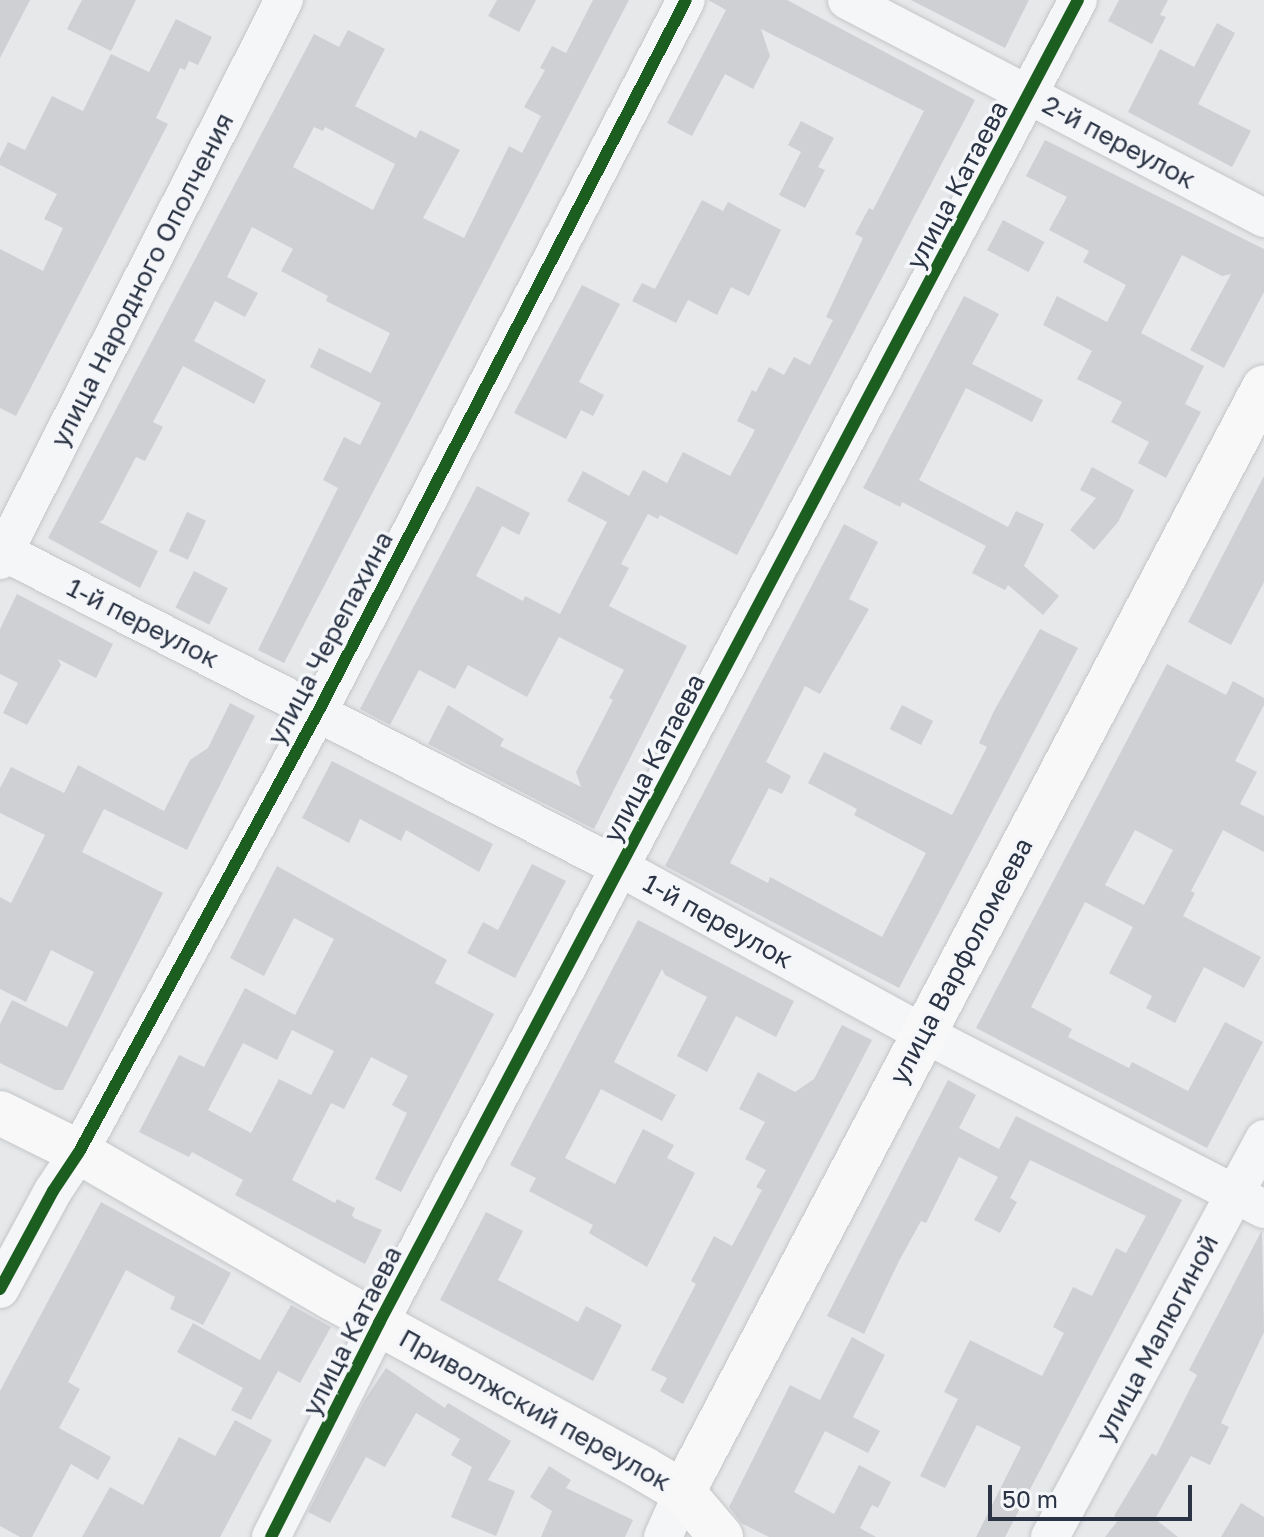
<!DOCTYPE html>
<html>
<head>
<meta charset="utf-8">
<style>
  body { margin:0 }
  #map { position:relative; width:1264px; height:1537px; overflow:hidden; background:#e6e8ea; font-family:"Golos Text",sans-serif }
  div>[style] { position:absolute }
  .building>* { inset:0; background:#ced0d3; transform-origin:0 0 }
  .roads { filter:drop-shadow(0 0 2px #c4c6c8) drop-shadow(0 0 2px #c4c6c8) }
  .minor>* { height:38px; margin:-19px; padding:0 19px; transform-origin:19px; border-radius:19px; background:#f5f6f7 }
  .major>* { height:44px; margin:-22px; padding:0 22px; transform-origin:22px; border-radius:22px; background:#f8f8f8 }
  .cycleway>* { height:12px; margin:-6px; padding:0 6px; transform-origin:6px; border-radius:6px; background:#1b5e20 }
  span { translate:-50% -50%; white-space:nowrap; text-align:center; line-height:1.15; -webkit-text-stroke:7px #f4f6f9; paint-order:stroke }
  .street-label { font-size:26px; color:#2b3445 }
  .scale { position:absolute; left:988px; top:1485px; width:204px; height:36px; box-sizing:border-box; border:4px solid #2b3445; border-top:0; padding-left:10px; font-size:24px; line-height:28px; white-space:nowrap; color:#2b3445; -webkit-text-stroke:6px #f4f6f9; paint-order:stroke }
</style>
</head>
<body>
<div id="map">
  <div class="building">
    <div style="clip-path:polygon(0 0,30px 0,0 58px)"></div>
    <div style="clip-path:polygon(82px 0,136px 0,111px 51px,67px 29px)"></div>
    <div style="clip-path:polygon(497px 0,536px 0,519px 32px,488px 16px)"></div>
    <div style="clip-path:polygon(evenodd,593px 0,629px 0,284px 663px,258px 650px,338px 488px,323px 480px,344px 437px,360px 445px,381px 403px,310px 367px,319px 348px,371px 373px,390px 333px,326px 301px,328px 296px,281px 271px,293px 249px,252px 227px,227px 277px,258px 293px,245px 317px,215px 301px,194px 341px,266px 380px,254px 404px,183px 366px,153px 422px,163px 427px,145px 461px,136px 457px,103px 520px,99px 522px,158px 551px,140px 588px,48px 538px,314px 34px,339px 47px,348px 30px,385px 49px,355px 106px,416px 138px,420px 130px,460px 150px,423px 218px,464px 238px,509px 146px,522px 153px,541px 116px,524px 107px,545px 70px,540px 68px,552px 46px,566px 53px,593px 0,314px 127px,323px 131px,325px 127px,395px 164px,373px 210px,293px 167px,314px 127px)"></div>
    <div style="clip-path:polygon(708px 0,787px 0,975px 100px,737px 555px,660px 515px,658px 519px,648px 514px,621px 564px,629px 568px,609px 606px,687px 646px,594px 829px,428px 744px,448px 705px,504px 739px,500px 746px,581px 787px,576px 772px,613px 700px,609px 698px,624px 670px,559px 637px,527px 697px,468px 665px,455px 689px,419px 670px,390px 725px,360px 709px,477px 486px,530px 513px,519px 535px,502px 526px,476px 576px,523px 601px,525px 596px,560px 614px,607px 522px,567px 501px,583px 471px,629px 496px,643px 470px,667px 483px,683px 452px,730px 476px,755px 430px,737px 421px,752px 390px,756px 392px,769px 367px,784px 375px,794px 357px,810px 365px,833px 320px,826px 317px,863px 238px,855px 234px,869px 208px,873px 210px,924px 111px,761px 29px,770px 56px,753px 89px,725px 74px,692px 136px,667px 123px,726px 10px)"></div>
    <div style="clip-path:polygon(911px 0,1029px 0,1005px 48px)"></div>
    <div style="clip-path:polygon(1119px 0,1168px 0,1160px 15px,1166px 17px,1152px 44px,1108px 21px)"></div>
    <div style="clip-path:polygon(176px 19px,212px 37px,198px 65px,189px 61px,185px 70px,180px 68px,156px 118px,168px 124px,16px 416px,0 408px,0 249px,43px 271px,63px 228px,44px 219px,57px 194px,0 165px,0 158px,8px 142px,25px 150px,52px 96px,83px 111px,111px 54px,149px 72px)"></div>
    <div style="clip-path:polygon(1217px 23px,1235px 33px,1198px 104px,1251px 131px,1232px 167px,1128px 112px,1160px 49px,1194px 67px)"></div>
    <div style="clip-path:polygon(801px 121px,834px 138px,818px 167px,825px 170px,805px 208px,779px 195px,801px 152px,788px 145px)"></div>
    <div style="clip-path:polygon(1045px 140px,1264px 249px,1264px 292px,1224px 368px,1190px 350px,1231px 274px,1222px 276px,1182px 255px,1141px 333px,1204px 366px,1185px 404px,1201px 412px,1166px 478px,1138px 463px,1149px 442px,1111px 422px,1122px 402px,1077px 379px,1092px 351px,1043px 325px,1057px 296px,1107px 322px,1126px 285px,1083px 262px,1089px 251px,1049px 230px,1067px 197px,1026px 176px)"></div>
    <div style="clip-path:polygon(702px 200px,723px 211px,728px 202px,781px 230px,749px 296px,731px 287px,717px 315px,688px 300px,676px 323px,632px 301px,642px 283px,655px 289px)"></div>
    <div style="left:1003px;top:220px;width:47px;height:34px;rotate:28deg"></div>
    <div style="clip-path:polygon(582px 285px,620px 304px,579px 382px,604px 395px,593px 416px,581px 410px,566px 439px,514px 413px)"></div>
    <div style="clip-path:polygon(964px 296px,999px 314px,972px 364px,1043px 400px,1032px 422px,966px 388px,919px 480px,1008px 527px,1016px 511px,1044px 524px,1024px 566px,1059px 596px,1043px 615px,1008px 585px,1005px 590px,972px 573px,986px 546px,902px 502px,900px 507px,863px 488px)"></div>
    <div style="clip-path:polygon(1092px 467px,1134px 490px,1118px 522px,1094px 550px,1070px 530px,1096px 498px,1080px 490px)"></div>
    <div style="clip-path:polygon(1264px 476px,1264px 582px,1231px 645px,1188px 622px)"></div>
    <div style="left:187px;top:512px;width:21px;height:43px;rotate:25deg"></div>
    <div style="clip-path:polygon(844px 524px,878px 542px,849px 599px,869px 609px,820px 694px,805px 686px,766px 762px,791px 776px,782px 794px,769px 788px,730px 863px,768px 883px,770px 877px,882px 937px,926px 853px,854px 815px,857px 809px,808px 783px,824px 752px,952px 815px,987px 747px,979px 743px,994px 711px,1040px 629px,1078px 648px,899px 988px,665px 866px)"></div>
    <div style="left:194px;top:571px;width:38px;height:41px;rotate:27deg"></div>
    <div style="clip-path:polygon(17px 594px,113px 644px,96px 678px,58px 659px,61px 665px,27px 725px,3px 713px,18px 683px,0 674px,0 629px)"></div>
    <div style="clip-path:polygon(evenodd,1167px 664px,1226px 695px,1233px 681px,1264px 698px,1264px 705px,1235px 761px,1257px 772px,1240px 804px,1264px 816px,1264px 852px,1223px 830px,1191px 891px,1195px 893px,1183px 916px,1261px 957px,1244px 988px,1204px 967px,1175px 1023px,1146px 1008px,1152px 996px,1109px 973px,1133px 927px,1085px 902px,1031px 1007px,1072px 1029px,1068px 1037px,1129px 1068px,1132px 1062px,1188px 1091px,1225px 1022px,1263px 1042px,1207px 1148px,976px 1028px,1167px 664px,1135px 830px,1173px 850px,1144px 905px,1105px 885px,1135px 830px)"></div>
    <div style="clip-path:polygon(230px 703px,255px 716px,187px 850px,104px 809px,82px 852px,163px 893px,63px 1090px,55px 1090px,0 1063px,0 1024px,12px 1000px,67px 1027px,94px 972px,51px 950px,26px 1002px,0 989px,0 897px,11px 903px,45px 835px,0 813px,0 788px,11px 767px,64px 793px,78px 765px,164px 811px,190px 760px,208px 748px)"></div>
    <div style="left:902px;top:705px;width:35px;height:27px;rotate:27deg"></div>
    <div style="clip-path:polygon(332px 761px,493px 844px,479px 872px,406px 830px,401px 841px,360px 819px,349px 843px,302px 818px)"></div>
    <div style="clip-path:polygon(532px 864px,566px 881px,515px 978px,467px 953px,483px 922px,498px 930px)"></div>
    <div style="clip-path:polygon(evenodd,277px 866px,447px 960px,435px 983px,494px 1014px,401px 1192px,375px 1179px,407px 1113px,392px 1105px,408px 1076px,371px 1057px,344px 1109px,331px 1103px,292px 1180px,335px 1203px,337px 1199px,355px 1208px,352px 1215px,354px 1218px,382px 1230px,365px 1264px,235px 1195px,243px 1180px,192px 1152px,189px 1157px,139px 1132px,179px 1055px,204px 1067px,245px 988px,295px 1015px,334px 939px,294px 918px,264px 976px,230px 958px,277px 866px,292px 1030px,334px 1051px,311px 1095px,279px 1079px,251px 1133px,208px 1110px,243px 1043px,277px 1060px,292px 1030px)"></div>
    <div style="clip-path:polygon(638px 920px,794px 1001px,776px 1037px,736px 1016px,707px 1072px,677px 1056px,707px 997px,665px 975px,662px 969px,614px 1062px,676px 1095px,662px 1121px,601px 1089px,565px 1158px,615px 1184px,643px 1129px,674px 1145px,667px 1158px,695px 1173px,647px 1267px,589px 1233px,593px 1225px,529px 1191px,536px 1178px,510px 1165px)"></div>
    <div style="clip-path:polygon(842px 1025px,872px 1040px,683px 1404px,660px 1391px,667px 1378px,651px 1370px,696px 1284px,691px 1281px,714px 1236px,732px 1246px,762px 1190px,756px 1187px,766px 1170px,745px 1159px,765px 1122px,739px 1109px,758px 1072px,795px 1092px,814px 1079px)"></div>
    <div style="clip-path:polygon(948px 1080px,976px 1095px,959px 1128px,999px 1149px,1016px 1116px,1182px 1200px,1005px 1537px,976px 1537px,1021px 1447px,977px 1425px,945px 1488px,920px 1476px,958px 1399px,944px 1392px,970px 1340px,1042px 1376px,1064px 1333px,1053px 1327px,1073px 1287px,1092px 1296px,1116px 1248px,1126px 1253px,1146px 1216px,1030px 1160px,1010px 1198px,1017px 1202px,1000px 1233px,974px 1220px,998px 1177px,959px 1157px,926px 1223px,921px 1221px,899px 1261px,864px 1334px,827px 1316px)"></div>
    <div style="clip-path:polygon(101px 1202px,231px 1273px,203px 1325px,170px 1309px,175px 1297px,126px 1270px,68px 1382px,80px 1389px,59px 1428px,111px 1457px,98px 1480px,71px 1464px,32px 1537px,20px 1537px,0 1526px,0 1391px)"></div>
    <div style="clip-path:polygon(486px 1212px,523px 1231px,498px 1280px,578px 1322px,586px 1306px,622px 1325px,593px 1381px,440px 1300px)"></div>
    <div style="clip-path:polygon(1262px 1230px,1264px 1332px,1221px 1423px,1229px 1427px,1210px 1465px,1191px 1456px,1155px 1519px,1178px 1537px,1105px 1537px,1119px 1519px,1114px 1516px,1152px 1453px,1156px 1456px,1197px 1375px,1189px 1370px)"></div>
    <div style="clip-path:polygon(291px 1305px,331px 1327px,300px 1383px,278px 1371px,251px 1420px,231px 1410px,243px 1388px,177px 1352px,193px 1323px,260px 1360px)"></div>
    <div style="clip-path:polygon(852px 1337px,885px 1355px,853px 1417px,880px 1431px,868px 1453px,825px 1431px,794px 1492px,834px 1514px,859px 1465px,891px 1482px,878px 1508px,872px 1505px,860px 1528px,876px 1537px,769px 1537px,741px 1523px,729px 1507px,790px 1385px,820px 1400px)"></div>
    <div style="clip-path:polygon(386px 1368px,445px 1408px,448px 1403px,511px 1441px,488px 1480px,515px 1491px,496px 1536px,451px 1517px,472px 1467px,451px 1455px,460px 1439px,416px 1413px,385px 1467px,366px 1457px,330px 1523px,308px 1512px,364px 1401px)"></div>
    <div style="clip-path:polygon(235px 1420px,272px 1440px,220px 1537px,82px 1537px,110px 1487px,143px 1505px,179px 1437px,215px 1456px)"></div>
    <div style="clip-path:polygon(549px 1466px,571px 1480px,566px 1488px,633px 1520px,625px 1537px,541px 1537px,552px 1511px,530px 1497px)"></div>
    <div style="clip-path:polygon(1241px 1503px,1264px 1517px,1264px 1537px,1221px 1537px)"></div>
  </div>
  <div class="roads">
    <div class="minor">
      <div style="left:847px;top:0;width:471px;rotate:27.6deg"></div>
      <div style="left:0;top:550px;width:698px;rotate:27.12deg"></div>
      <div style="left:621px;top:868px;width:344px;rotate:28.7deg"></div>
      <div style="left:923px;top:1033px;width:384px;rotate:27.3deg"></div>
      <div style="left:0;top:560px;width:628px;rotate:-63.11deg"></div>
      <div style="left:0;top:1289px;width:111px;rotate:-61.6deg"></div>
      <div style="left:53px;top:1191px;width:47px;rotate:-56.3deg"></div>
      <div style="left:79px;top:1152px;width:501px;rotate:-61.49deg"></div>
      <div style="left:318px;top:712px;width:801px;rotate:-62.67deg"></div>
      <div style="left:271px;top:1537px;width:240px;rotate:-63.2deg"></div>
      <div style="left:379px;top:1323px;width:1496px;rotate:-62.15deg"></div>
      <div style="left:663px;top:1537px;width:49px;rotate:-66deg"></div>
      <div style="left:1050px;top:1537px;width:452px;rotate:-61.7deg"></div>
    </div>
    <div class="major">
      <div style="left:0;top:1113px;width:88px;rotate:26.3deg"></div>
      <div style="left:79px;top:1152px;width:292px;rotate:30deg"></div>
      <div style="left:332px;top:1298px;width:356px;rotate:28.7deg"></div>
      <div style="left:644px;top:1469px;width:45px;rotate:30.5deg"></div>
      <div style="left:683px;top:1492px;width:59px;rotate:49.8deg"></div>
      <div style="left:683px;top:1492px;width:1248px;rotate:-62.26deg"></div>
    </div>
  </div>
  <div class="cycleway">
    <div style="left:0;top:1289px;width:111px;rotate:-61.6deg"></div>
    <div style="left:53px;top:1191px;width:47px;rotate:-56.3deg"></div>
    <div style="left:79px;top:1152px;width:501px;rotate:-61.49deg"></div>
    <div style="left:318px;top:712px;width:801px;rotate:-62.67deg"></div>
    <div style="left:271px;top:1537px;width:240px;rotate:-63.2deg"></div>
    <div style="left:379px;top:1323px;width:1496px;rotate:-62.15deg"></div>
  </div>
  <div class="street-label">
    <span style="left:1119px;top:142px;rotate:28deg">2-й переулок</span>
    <span style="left:957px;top:185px;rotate:-62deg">улица Катаева</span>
    <span style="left:142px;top:280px;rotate:-63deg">улица Народного Ополчения</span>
    <span style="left:143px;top:623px;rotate:27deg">1-й переулок</span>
    <span style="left:330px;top:638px;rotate:-62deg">улица Черепахина</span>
    <span style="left:654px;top:758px;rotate:-62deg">улица Катаева</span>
    <span style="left:718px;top:921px;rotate:29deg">1-й переулок</span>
    <span style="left:961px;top:961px;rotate:-62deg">улица Варфоломеева</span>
    <span style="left:352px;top:1331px;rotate:-63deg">улица Катаева</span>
    <span style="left:1157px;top:1338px;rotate:-62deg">улица Малюгиной</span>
    <span style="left:535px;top:1410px;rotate:29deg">Приволжский переулок</span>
  </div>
  <div class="scale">50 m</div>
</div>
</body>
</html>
